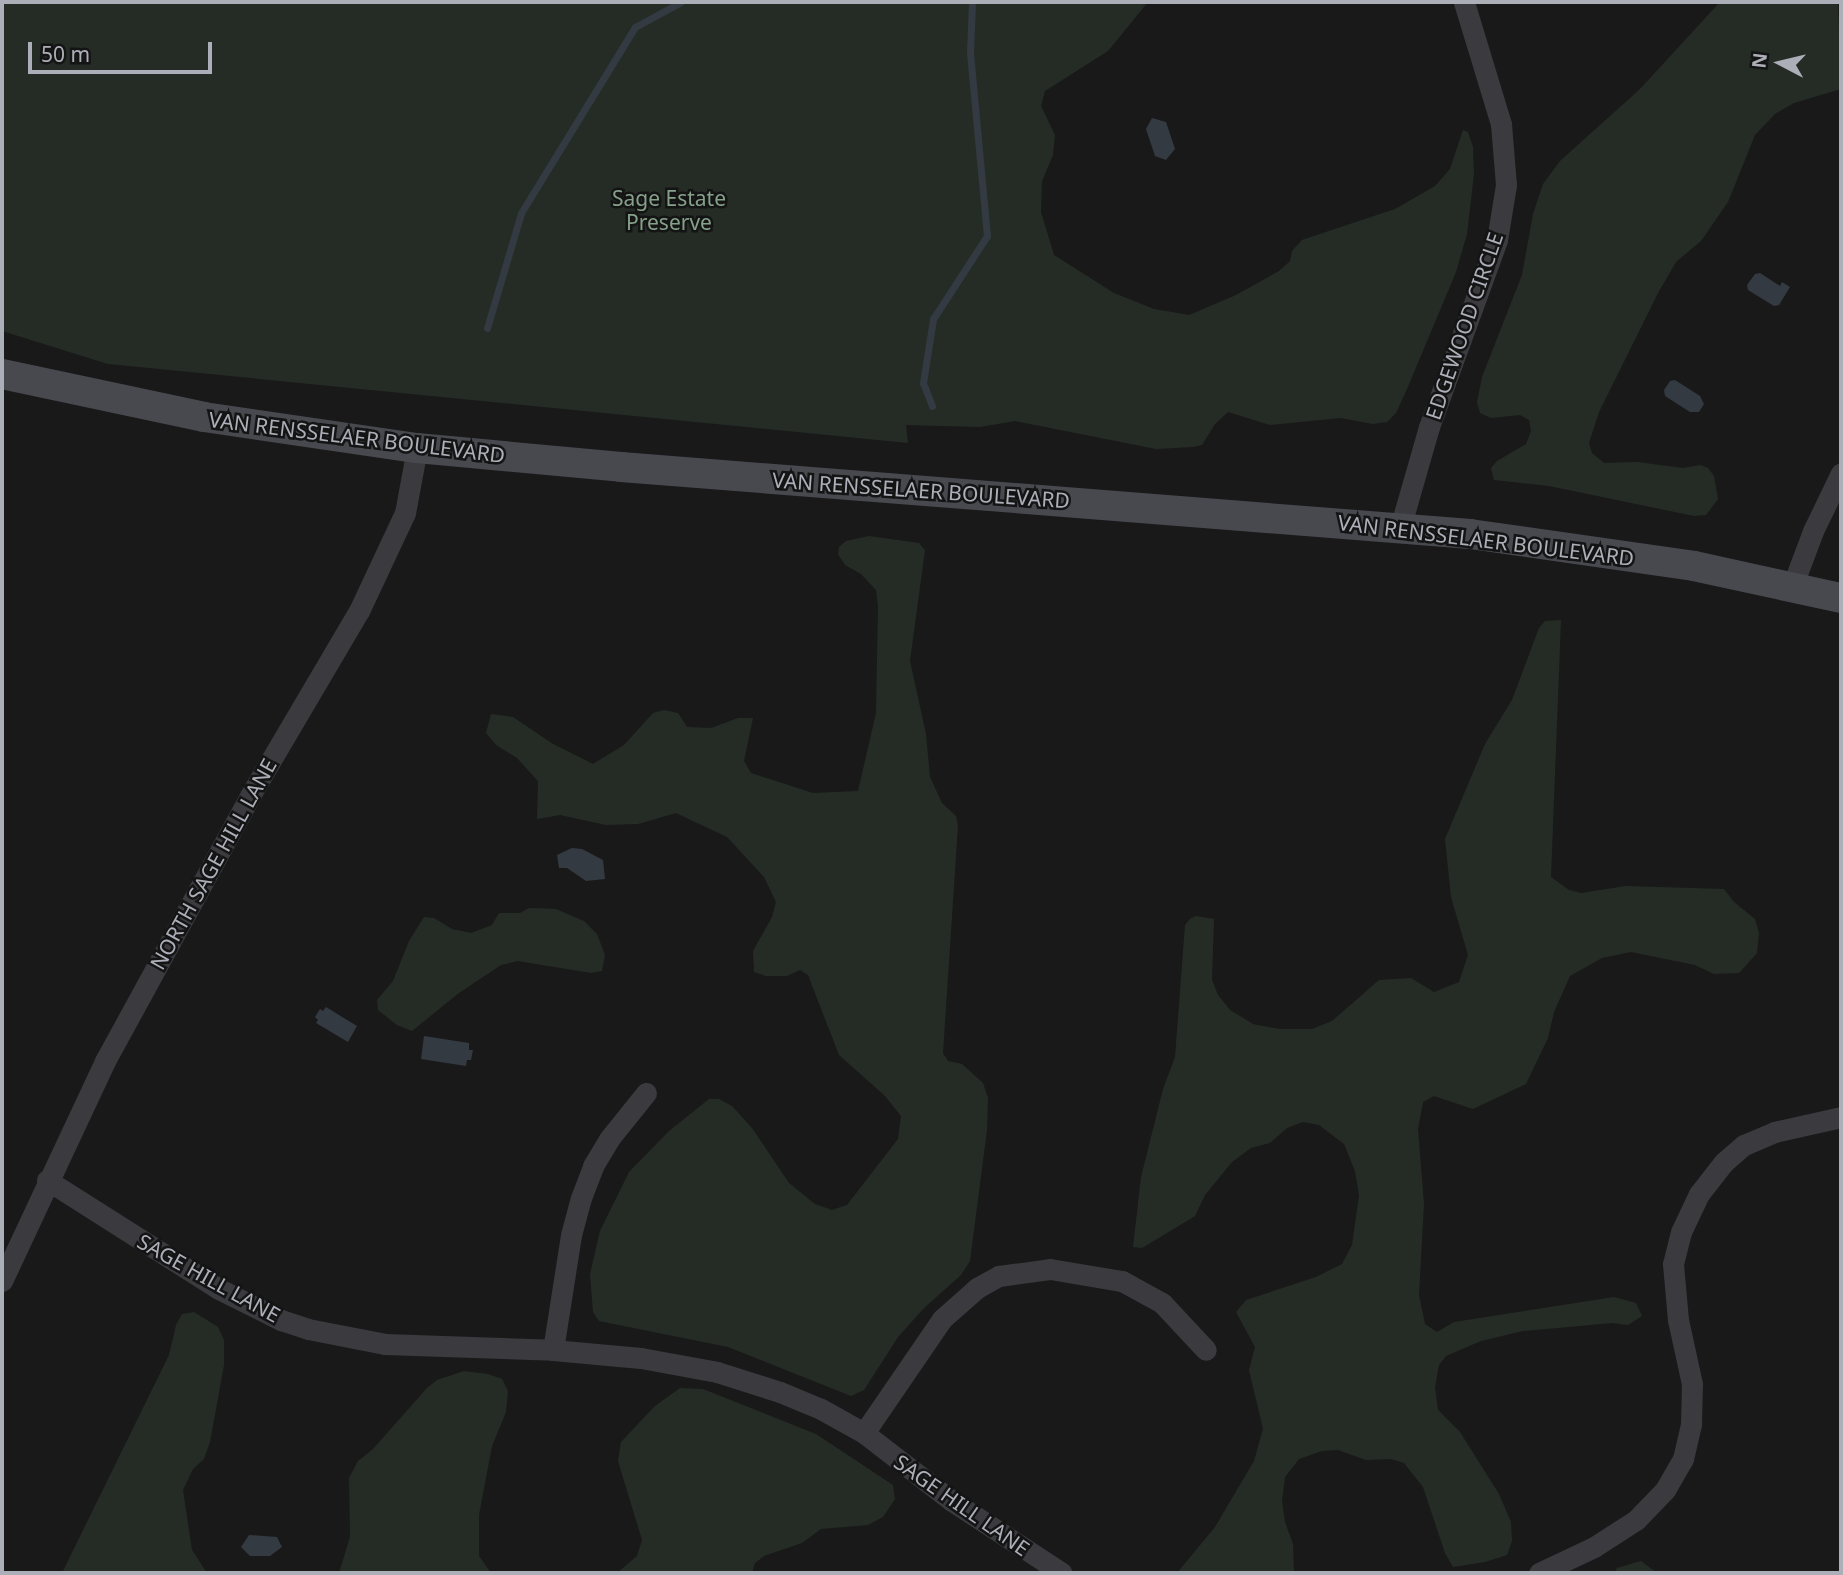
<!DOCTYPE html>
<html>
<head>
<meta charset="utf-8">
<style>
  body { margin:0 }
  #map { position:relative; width:1843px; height:1575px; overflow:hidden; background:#19191a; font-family:"Noto Sans",sans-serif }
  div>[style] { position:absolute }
  .green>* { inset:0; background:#252c26 }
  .water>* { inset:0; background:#343a42 }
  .stream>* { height:7px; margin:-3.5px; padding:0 3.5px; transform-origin:3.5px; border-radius:3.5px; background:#343a42 }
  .minor>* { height:21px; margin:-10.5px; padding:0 10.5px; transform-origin:10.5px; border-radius:10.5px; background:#3a3a3f }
  .secondary>* { height:30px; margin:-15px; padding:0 15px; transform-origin:15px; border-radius:15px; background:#48494f }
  span { translate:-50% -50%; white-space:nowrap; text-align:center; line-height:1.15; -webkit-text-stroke:5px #141415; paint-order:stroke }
  .park-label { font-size:21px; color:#86a18a }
  .street-label { font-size:21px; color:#adafb8 }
  .frame { position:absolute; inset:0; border:4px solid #adafb8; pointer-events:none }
  .north { position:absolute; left:1745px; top:28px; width:70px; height:70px; -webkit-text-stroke:5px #141415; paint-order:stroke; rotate:277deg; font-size:19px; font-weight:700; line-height:28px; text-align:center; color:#adafb8 }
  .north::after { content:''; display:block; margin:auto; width:24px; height:32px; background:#adafb8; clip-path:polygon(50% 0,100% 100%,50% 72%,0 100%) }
  .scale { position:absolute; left:28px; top:42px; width:184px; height:32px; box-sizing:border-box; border:4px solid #adafb8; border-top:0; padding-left:9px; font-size:21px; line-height:24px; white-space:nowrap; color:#adafb8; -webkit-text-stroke:5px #141415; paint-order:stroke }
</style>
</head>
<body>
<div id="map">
  <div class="green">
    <div style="clip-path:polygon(2px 2px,1148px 2px,1108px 51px,1045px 91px,1041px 106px,1055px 135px,1053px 155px,1042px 181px,1041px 212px,1054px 255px,1114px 293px,1154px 309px,1189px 315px,1236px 295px,1279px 271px,1290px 261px,1292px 251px,1302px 240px,1395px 209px,1435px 186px,1450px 169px,1463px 130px,1468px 132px,1473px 147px,1474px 174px,1467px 234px,1456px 272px,1407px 389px,1396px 413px,1387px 422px,1373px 424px,1341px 418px,1270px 425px,1228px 412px,1215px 424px,1202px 445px,1193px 447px,1156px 449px,1015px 421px,980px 427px,906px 425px,908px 443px,108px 364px,2px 331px)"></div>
    <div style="clip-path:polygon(1720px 2px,1838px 2px,1841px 89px,1794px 103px,1775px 114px,1755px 135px,1728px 202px,1701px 241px,1676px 262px,1658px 293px,1599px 412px,1589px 443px,1592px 453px,1604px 463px,1637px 462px,1683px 468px,1700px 465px,1708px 468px,1714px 476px,1718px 499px,1706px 515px,1694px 516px,1549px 486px,1494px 480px,1491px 468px,1497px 461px,1526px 444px,1531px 431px,1529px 420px,1520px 415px,1491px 418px,1480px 413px,1477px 402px,1482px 377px,1522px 275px,1533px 214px,1543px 184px,1560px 161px,1640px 89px)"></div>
    <div style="clip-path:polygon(869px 536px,919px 543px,925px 550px,910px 661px,926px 734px,930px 777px,942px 803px,956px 816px,958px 825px,943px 1053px,948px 1061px,962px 1064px,983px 1083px,988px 1098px,987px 1130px,970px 1261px,961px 1275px,923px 1309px,898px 1337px,864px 1390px,851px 1396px,728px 1347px,599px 1321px,593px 1312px,590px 1274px,600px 1231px,629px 1172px,669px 1131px,709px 1099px,719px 1099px,732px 1106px,752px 1128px,789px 1183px,815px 1204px,832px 1210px,847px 1205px,898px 1139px,901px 1116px,885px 1096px,839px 1055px,808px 975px,800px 970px,787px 976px,766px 976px,754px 972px,753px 951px,772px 917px,776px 902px,764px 877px,727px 837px,676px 813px,638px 824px,606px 825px,560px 815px,537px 819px,538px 781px,517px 758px,496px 745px,486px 733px,491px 714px,513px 717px,553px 744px,593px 764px,624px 745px,653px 713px,664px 710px,678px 713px,687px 727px,711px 728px,738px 718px,753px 718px,744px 761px,751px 773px,813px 793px,858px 791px,876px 713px,878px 606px,876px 590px,861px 574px,845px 565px,838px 554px,839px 547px,846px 541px)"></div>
    <div style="clip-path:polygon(1561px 620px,1551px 877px,1569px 890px,1581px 893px,1626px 886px,1724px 889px,1734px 902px,1755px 919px,1759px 933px,1757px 953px,1739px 973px,1714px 974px,1695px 965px,1631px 952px,1602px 958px,1570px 976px,1554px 1012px,1548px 1038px,1526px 1084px,1473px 1109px,1434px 1096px,1423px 1102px,1418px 1129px,1424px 1204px,1419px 1295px,1425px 1324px,1437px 1332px,1454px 1322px,1614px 1297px,1636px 1303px,1642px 1316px,1628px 1325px,1612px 1323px,1523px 1331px,1481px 1341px,1446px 1356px,1439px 1365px,1435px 1387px,1438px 1410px,1460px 1432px,1499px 1494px,1511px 1522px,1512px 1541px,1507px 1555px,1485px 1562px,1453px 1567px,1445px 1553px,1423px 1487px,1404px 1463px,1391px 1459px,1366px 1460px,1338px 1450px,1322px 1451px,1299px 1459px,1285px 1477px,1282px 1501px,1285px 1522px,1293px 1544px,1294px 1573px,1177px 1573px,1215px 1527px,1254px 1461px,1263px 1429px,1249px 1370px,1255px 1347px,1236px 1312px,1246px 1300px,1316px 1277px,1342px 1264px,1352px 1245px,1359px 1195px,1355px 1171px,1344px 1144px,1319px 1125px,1303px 1122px,1287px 1128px,1270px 1143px,1251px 1148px,1232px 1162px,1205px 1195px,1195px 1216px,1142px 1248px,1133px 1247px,1141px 1177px,1163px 1089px,1175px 1057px,1185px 925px,1190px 919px,1196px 916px,1214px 919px,1212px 980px,1218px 995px,1230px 1010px,1253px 1024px,1279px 1029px,1312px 1029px,1332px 1021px,1379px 980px,1411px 978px,1434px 992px,1459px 982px,1468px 955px,1451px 897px,1445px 839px,1485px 744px,1512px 700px,1539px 628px,1545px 621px)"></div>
    <div style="clip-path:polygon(529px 908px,556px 909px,584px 921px,597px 934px,605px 955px,602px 971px,591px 973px,518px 961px,501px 965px,459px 993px,412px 1031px,397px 1025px,378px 1010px,377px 1000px,393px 981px,409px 941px,424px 917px,434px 918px,452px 929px,471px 933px,492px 925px,499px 913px,520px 913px)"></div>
    <div style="clip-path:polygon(194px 1312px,218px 1327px,224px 1340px,224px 1365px,210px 1442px,204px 1459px,193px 1469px,183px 1490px,192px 1550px,207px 1573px,62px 1573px,169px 1355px,176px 1325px,182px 1314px)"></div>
    <div style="clip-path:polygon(464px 1371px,488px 1374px,502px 1379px,508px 1391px,506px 1412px,492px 1446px,479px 1515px,479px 1556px,491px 1573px,339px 1573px,350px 1537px,349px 1478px,358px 1461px,373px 1449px,427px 1388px,437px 1380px)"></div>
    <div style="clip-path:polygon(680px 1388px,703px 1389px,816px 1434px,893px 1485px,895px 1499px,883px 1517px,868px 1525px,821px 1529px,802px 1543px,764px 1556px,755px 1563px,752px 1573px,617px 1573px,637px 1556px,642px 1540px,618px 1461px,621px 1442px,655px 1406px)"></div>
    <div style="clip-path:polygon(1641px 1561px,1657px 1573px,1614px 1573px,1617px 1568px)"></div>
  </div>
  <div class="water">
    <div style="clip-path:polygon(1152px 118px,1166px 122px,1175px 149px,1166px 160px,1155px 156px,1146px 129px)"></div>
    <div style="clip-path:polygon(1760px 273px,1780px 286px,1782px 282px,1790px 287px,1779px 305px,1774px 306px,1748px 290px,1747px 285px,1755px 274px)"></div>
    <div style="clip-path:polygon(1675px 380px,1700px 396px,1704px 404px,1699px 412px,1690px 412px,1665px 396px,1664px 390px,1670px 381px)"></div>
    <div style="clip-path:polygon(572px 848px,582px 849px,603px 860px,605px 879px,586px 881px,567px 868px,559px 868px,557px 855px)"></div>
    <div style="clip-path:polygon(326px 1007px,357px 1026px,348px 1042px,316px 1023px,318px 1020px,315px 1017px,320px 1009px,323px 1011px)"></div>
    <div style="clip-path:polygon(424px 1036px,469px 1043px,469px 1050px,473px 1050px,471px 1060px,467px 1060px,466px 1066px,421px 1059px)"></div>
    <div style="clip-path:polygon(249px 1535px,277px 1537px,282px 1547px,270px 1556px,250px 1556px,241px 1547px)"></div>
  </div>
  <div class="stream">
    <div style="left:487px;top:328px;width:120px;rotate:-73.5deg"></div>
    <div style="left:521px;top:213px;width:218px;rotate:-58.5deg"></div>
    <div style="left:635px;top:27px;width:52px;rotate:-28.5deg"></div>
    <div style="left:932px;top:406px;width:25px;rotate:-111deg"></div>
    <div style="left:923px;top:383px;width:65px;rotate:-81.1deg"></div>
    <div style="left:933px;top:319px;width:99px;rotate:-57deg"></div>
    <div style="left:987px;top:236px;width:185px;rotate:-95.3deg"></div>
    <div style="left:970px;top:52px;width:50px;rotate:-87.7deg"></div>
  </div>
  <div class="minor">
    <div style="left:1400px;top:528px;width:105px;rotate:-74deg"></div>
    <div style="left:1429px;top:427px;width:199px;rotate:-70deg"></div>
    <div style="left:1497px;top:240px;width:56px;rotate:-80.7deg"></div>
    <div style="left:1506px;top:185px;width:61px;rotate:-94.7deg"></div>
    <div style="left:1501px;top:124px;width:127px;rotate:-106.9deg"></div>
    <div style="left:1792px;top:587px;width:60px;rotate:-69.4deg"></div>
    <div style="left:1813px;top:531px;width:64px;rotate:-64.2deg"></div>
    <div style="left:47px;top:1180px;width:201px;rotate:32.4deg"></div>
    <div style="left:217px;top:1288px;width:72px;rotate:26.6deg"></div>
    <div style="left:281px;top:1320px;width:28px;rotate:18deg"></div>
    <div style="left:308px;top:1329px;width:78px;rotate:11deg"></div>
    <div style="left:385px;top:1344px;width:168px;rotate:2deg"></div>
    <div style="left:553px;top:1350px;width:88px;rotate:5.2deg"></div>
    <div style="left:641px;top:1358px;width:77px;rotate:10.4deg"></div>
    <div style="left:717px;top:1372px;width:66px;rotate:17.6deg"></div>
    <div style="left:780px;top:1392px;width:44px;rotate:22.5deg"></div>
    <div style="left:821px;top:1409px;width:49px;rotate:29.2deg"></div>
    <div style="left:864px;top:1433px;width:111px;rotate:37.7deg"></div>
    <div style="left:952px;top:1501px;width:131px;rotate:33.2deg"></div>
    <div style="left:2px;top:1281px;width:243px;rotate:-64.9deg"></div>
    <div style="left:105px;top:1061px;width:304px;rotate:-61.3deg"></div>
    <div style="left:251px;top:794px;width:212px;rotate:-59.5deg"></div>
    <div style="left:359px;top:611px;width:108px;rotate:-64.9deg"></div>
    <div style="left:405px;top:513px;width:66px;rotate:-79.5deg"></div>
    <div style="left:553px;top:1350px;width:116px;rotate:-81.1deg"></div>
    <div style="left:571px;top:1235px;width:38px;rotate:-75deg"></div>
    <div style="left:581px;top:1198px;width:34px;rotate:-69deg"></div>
    <div style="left:593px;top:1166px;width:31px;rotate:-59deg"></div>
    <div style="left:609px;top:1139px;width:59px;rotate:-51.2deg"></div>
    <div style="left:864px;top:1433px;width:138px;rotate:-55.6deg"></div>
    <div style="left:942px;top:1319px;width:47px;rotate:-41.5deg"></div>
    <div style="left:977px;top:1288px;width:25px;rotate:-29deg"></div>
    <div style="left:999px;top:1276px;width:51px;rotate:-7.8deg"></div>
    <div style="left:1050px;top:1269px;width:73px;rotate:9.5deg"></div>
    <div style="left:1122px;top:1281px;width:46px;rotate:28.8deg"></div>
    <div style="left:1162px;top:1303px;width:64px;rotate:46.9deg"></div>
    <div style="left:1539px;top:1573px;width:61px;rotate:-25.3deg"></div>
    <div style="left:1594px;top:1547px;width:50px;rotate:-32.7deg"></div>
    <div style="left:1636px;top:1520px;width:42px;rotate:-46deg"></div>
    <div style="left:1665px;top:1490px;width:36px;rotate:-60deg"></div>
    <div style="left:1683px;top:1459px;width:36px;rotate:-77deg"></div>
    <div style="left:1691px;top:1424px;width:40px;rotate:-88.6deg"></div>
    <div style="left:1692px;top:1384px;width:66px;rotate:-102.3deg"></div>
    <div style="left:1678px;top:1320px;width:56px;rotate:-95.1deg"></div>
    <div style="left:1673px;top:1264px;width:33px;rotate:-76deg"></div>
    <div style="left:1681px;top:1232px;width:42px;rotate:-64.7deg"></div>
    <div style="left:1699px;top:1194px;width:39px;rotate:-52deg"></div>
    <div style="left:1723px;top:1163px;width:28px;rotate:-41deg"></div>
    <div style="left:1744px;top:1145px;width:33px;rotate:-23deg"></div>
    <div style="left:1774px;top:1132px;width:69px;rotate:-12.6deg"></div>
  </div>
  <div class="secondary">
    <div style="left:2px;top:374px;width:207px;rotate:12deg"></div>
    <div style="left:204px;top:417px;width:215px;rotate:8.3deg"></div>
    <div style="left:417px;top:448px;width:205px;rotate:5.3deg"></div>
    <div style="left:621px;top:467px;width:852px;rotate:4.51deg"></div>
    <div style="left:1470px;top:534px;width:226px;rotate:8.1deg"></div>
    <div style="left:1694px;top:566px;width:150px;rotate:12.3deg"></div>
  </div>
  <div class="park-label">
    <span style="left:669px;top:210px">Sage Estate<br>Preserve</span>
  </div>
  <div class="street-label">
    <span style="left:1464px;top:326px;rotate:-71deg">EDGEWOOD CIRCLE</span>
    <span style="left:357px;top:437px;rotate:7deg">VAN RENSSELAER BOULEVARD</span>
    <span style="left:921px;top:490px;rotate:4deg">VAN RENSSELAER BOULEVARD</span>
    <span style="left:1486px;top:540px;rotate:7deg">VAN RENSSELAER BOULEVARD</span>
    <span style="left:213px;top:864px;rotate:-61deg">NORTH SAGE HILL LANE</span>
    <span style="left:209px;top:1278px;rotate:29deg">SAGE HILL LANE</span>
    <span style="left:962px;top:1505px;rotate:35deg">SAGE HILL LANE</span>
  </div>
  <div class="frame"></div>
  <div class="north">N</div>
  <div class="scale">50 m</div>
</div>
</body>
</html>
